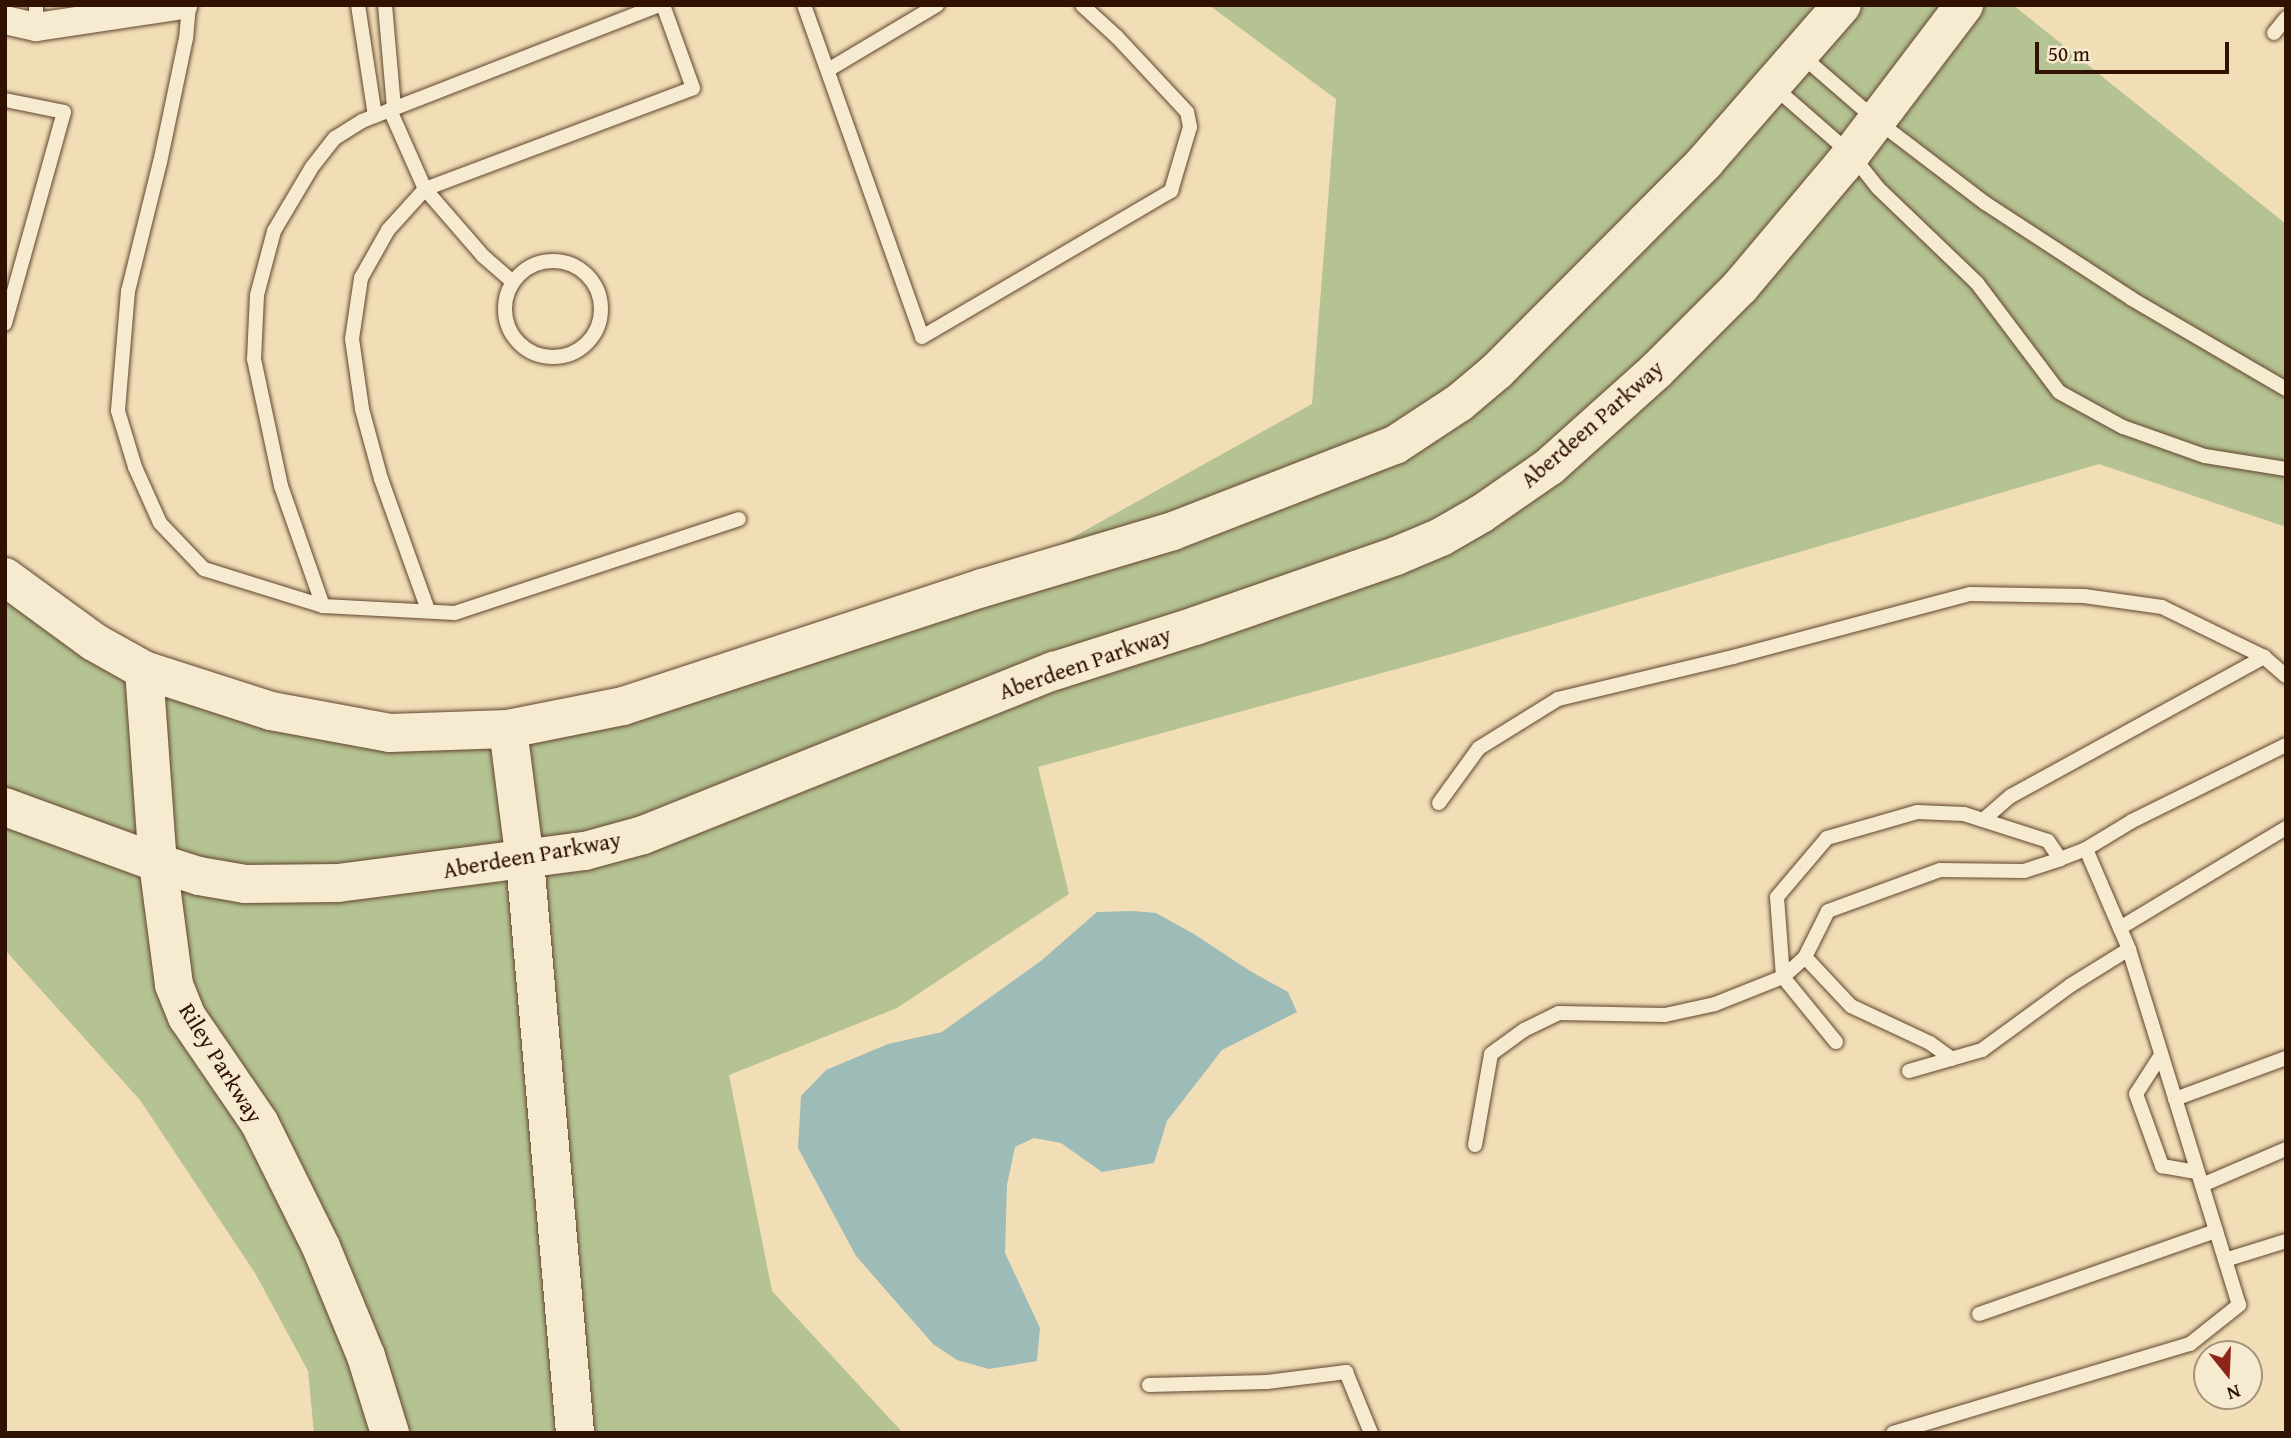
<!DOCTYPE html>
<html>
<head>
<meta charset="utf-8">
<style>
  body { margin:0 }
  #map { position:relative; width:2291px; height:1438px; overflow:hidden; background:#f1deb6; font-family:"Gentium Book Plus",serif }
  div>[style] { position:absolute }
  .green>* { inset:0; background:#b5c292 }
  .water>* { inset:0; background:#9dbbb7 }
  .roads { filter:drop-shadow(0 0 2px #61442e) drop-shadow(0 0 2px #61442e) }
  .lane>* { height:14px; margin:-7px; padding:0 7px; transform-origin:7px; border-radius:7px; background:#f6ead0 }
  .lane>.ring { margin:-7px; padding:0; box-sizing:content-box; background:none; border:14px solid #f6ead0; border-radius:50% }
  .street>* { height:28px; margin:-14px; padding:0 14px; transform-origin:14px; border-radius:14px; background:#f6ead0 }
  .secondary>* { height:38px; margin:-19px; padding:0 19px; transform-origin:19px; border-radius:19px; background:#f6ead0 }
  span { translate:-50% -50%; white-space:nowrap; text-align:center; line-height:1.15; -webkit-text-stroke:7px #f6ead0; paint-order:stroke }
  .street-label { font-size:23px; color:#311101 }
  .frame { position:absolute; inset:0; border:7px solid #311101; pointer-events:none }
  .north { position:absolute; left:2193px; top:1340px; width:70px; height:70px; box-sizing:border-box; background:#f6ead0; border:2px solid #a7937d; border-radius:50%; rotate:162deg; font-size:19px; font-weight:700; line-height:28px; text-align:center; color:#311101 }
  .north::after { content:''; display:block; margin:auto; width:24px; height:32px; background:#8f2418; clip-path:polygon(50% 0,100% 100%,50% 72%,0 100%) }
  .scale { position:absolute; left:2035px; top:42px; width:194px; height:32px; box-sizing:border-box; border:4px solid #311101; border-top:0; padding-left:9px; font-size:21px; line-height:24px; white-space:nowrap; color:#311101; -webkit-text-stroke:5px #f6ead0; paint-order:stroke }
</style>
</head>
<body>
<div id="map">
  <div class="green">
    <div style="clip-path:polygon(1209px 5px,2013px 5px,2286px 224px,2286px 527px,2099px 464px,1448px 655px,1038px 767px,1069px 894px,897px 1008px,729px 1075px,772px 1291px,903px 1433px,314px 1433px,308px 1371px,255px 1273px,140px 1100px,5px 950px,5px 562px,144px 670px,271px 711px,508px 729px,982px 588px,1312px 404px,1336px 99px)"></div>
  </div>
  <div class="water">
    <div style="clip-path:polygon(1133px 911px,1156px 913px,1194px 934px,1250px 971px,1288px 992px,1297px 1012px,1222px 1050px,1167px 1121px,1154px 1163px,1102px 1172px,1061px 1143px,1034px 1138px,1015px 1147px,1007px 1185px,1005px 1253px,1040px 1328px,1037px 1361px,989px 1369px,957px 1360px,933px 1344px,856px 1256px,798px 1148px,801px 1096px,826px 1070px,888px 1044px,942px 1032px,1042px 960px,1097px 912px)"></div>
  </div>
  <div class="roads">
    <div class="lane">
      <div style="left:189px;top:5px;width:33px;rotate:95deg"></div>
      <div style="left:186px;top:38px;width:127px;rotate:101.8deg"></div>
      <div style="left:160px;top:162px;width:133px;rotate:103.9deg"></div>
      <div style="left:128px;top:291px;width:120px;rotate:94.8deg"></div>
      <div style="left:118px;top:411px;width:59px;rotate:73.1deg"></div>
      <div style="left:135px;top:467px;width:61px;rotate:65.9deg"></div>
      <div style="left:160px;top:523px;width:64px;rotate:46.3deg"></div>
      <div style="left:204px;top:569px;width:125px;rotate:17.3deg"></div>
      <div style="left:323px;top:606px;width:132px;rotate:3deg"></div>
      <div style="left:455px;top:613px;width:299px;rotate:-18.3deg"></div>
      <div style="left:358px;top:5px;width:112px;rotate:81.3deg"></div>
      <div style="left:385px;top:5px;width:103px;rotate:85deg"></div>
      <div style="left:804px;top:5px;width:352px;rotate:70.4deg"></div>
      <div style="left:922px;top:337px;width:289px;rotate:-30.4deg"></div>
      <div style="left:1171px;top:191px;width:67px;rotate:-73.5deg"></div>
      <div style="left:1190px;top:127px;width:15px;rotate:-101deg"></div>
      <div style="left:1187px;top:112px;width:103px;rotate:-133deg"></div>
      <div style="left:1117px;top:37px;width:47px;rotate:-137.6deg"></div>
      <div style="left:36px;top:27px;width:22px;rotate:-90deg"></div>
      <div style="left:2274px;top:33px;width:19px;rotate:-51deg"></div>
      <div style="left:1801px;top:55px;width:99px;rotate:40.9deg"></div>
      <div style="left:1876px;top:120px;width:137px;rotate:37.3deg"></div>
      <div style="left:1985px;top:203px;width:176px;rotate:33.1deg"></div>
      <div style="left:2132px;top:299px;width:178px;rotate:30.3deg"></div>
      <div style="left:828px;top:70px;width:127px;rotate:-30.8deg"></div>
      <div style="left:1773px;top:86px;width:103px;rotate:41.1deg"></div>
      <div style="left:1851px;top:154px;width:43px;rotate:51.5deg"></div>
      <div style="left:1878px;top:188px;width:137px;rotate:43.8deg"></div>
      <div style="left:1977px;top:283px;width:136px;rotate:53deg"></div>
      <div style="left:2059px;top:392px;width:73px;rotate:28.7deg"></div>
      <div style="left:2123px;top:427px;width:87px;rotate:19.5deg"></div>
      <div style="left:2205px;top:456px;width:82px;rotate:9.1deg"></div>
      <div style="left:5px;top:100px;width:60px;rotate:11.5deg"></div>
      <div style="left:64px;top:112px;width:220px;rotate:105.6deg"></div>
      <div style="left:390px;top:110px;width:86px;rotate:66.1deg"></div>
      <div style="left:425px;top:189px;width:89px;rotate:49.1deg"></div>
      <div style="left:483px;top:256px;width:40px;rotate:41deg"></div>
      <div class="ring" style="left:505px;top:261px;width:82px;height:82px"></div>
      <div style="left:323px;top:606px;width:127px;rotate:-109.3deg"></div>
      <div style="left:281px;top:486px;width:130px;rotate:-102deg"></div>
      <div style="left:254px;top:359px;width:64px;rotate:-87.3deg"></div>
      <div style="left:257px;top:295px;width:66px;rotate:-75.1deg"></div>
      <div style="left:274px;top:231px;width:74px;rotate:-59.3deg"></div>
      <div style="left:312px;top:167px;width:37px;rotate:-52deg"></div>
      <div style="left:335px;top:138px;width:32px;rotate:-32deg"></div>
      <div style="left:362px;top:121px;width:320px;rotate:-21.3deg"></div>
      <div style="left:428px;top:610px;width:139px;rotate:-109.7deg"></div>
      <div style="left:381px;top:479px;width:73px;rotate:-105.2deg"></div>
      <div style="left:362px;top:409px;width:71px;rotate:-98.1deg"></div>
      <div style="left:352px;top:339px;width:62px;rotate:-81.6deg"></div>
      <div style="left:361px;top:278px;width:55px;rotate:-60.6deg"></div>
      <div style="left:388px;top:230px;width:55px;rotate:-47.9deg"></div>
      <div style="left:425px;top:189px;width:286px;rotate:-20.6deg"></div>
      <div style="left:693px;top:88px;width:88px;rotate:-109.9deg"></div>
      <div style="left:1439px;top:803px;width:68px;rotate:-54deg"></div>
      <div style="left:1479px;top:748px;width:93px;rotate:-31.8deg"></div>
      <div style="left:1558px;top:699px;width:180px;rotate:-13.5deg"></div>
      <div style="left:1733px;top:657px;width:245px;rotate:-14.9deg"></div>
      <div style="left:1970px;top:594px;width:114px;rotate:1deg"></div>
      <div style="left:2084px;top:596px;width:79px;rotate:8deg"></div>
      <div style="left:2162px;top:607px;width:114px;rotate:26.1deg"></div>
      <div style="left:2264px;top:657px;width:29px;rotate:41deg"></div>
      <div style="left:1983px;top:820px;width:37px;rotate:-41deg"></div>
      <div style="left:2011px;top:796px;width:289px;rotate:-28.8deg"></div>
      <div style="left:2120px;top:928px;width:194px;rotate:-31.1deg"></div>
      <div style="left:1836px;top:1042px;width:84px;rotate:-129.2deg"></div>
      <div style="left:1783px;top:977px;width:80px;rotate:-94.3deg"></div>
      <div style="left:1777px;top:897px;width:77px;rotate:-49.7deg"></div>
      <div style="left:1827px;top:838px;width:94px;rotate:-16.1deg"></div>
      <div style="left:1917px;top:812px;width:47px;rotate:2.4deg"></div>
      <div style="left:1964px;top:814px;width:88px;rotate:17.8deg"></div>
      <div style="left:2048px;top:841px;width:22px;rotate:56deg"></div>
      <div style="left:2060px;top:859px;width:28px;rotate:-21deg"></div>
      <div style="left:2086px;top:849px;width:54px;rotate:-31.3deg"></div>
      <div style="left:2132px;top:821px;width:172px;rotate:-26.3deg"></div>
      <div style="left:2161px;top:1055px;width:46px;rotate:122.7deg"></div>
      <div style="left:2136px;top:1094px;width:77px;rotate:70.1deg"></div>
      <div style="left:2162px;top:1166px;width:36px;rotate:10deg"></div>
      <div style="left:1952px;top:1059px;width:27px;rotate:-144deg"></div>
      <div style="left:1930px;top:1043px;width:87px;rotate:-154.9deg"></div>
      <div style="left:1851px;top:1006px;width:67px;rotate:-133.2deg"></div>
      <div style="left:1805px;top:957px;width:51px;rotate:-63.4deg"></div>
      <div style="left:1828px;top:911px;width:119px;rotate:-20.1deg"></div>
      <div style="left:1940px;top:870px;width:84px;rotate:0.7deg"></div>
      <div style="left:2024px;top:871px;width:38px;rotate:-18deg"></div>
      <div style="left:1909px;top:1071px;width:76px;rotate:-16deg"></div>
      <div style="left:1982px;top:1050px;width:110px;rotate:-36.1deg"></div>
      <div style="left:2071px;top:985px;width:68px;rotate:-31.8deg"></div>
      <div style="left:2175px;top:1099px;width:118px;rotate:-20.3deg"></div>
      <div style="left:1475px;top:1145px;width:92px;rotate:-80deg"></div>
      <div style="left:1491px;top:1054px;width:41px;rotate:-36deg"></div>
      <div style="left:1524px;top:1030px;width:39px;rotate:-26deg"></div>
      <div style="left:1559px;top:1013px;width:106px;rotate:1.1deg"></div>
      <div style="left:1665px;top:1015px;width:51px;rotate:-12.4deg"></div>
      <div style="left:1715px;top:1004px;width:73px;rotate:-21.7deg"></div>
      <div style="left:1783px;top:977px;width:30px;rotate:-42deg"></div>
      <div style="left:2202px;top:1185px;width:91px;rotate:-23.2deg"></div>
      <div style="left:2225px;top:1260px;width:64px;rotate:-17.3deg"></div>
      <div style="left:1979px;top:1314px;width:251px;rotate:-19.3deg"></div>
      <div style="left:1149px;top:1385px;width:118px;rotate:-1.5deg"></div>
      <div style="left:1267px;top:1382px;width:80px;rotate:-7.2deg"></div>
      <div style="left:1346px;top:1372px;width:66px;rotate:67.7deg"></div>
      <div style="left:1893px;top:1433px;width:310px;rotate:-16.7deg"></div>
      <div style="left:2190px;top:1344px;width:63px;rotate:-38.5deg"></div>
      <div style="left:2239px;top:1305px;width:373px;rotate:-107.2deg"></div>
      <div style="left:2129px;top:949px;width:109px;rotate:-113.3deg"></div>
    </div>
    <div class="street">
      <div style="left:5px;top:20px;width:32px;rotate:13deg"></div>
      <div style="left:36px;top:27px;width:149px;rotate:-8.5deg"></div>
    </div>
    <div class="secondary">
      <div style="left:5px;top:577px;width:110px;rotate:36.1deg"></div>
      <div style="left:94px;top:642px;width:57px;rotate:29.2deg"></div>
      <div style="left:144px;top:670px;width:133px;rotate:17.9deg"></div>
      <div style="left:271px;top:711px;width:121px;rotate:10.5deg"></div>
      <div style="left:390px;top:733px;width:118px;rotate:-1.9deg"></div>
      <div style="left:508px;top:729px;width:117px;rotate:-11.3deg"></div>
      <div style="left:623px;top:706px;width:378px;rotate:-18.2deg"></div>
      <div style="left:982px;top:588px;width:199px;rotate:-16.6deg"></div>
      <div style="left:1173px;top:531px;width:238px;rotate:-21.2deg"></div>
      <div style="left:1395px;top:445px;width:77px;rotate:-33.3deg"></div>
      <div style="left:1459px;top:403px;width:50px;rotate:-40.1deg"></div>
      <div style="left:1497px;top:371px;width:295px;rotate:-45.1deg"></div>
      <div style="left:1705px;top:162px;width:208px;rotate:-48.9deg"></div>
      <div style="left:144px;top:670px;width:194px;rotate:85.9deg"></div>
      <div style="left:158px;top:863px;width:123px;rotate:82.5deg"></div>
      <div style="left:174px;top:985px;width:35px;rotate:68deg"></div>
      <div style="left:187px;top:1017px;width:127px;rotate:55.6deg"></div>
      <div style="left:259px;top:1122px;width:140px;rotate:63.6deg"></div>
      <div style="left:321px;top:1247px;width:118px;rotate:67.6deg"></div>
      <div style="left:366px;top:1356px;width:81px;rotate:72.7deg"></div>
      <div style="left:508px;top:729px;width:133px;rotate:82.7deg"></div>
      <div style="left:525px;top:861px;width:574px;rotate:85deg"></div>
      <div style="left:5px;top:807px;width:163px;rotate:20.1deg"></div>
      <div style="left:158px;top:863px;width:43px;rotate:17.6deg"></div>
      <div style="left:199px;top:876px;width:47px;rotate:9.9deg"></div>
      <div style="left:245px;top:884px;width:93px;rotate:-0.6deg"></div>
      <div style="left:338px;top:883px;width:249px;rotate:-7.4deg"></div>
      <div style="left:585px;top:851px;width:60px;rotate:-15.4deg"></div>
      <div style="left:643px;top:835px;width:443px;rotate:-21.8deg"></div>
      <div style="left:1054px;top:671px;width:148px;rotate:-17.7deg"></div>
      <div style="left:1195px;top:626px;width:213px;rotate:-19.2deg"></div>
      <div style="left:1396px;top:556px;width:49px;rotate:-22.9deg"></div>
      <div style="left:1441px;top:537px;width:46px;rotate:-29.9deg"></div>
      <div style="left:1481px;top:514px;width:83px;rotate:-34.7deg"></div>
      <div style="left:1549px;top:467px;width:145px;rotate:-41.9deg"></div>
      <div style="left:1657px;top:370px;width:117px;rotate:-45deg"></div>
      <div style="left:1740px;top:287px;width:158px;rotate:-49.9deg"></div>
      <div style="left:1842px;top:166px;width:202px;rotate:-52.8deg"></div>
    </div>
  </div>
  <div class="street-label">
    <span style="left:1592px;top:424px;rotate:-41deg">Aberdeen Parkway</span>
    <span style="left:1085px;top:663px;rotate:-19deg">Aberdeen Parkway</span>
    <span style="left:532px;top:855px;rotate:-10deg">Aberdeen Parkway</span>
    <span style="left:221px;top:1063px;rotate:58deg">Riley Parkway</span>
  </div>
  <div class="frame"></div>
  <div class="north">N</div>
  <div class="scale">50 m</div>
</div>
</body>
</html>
